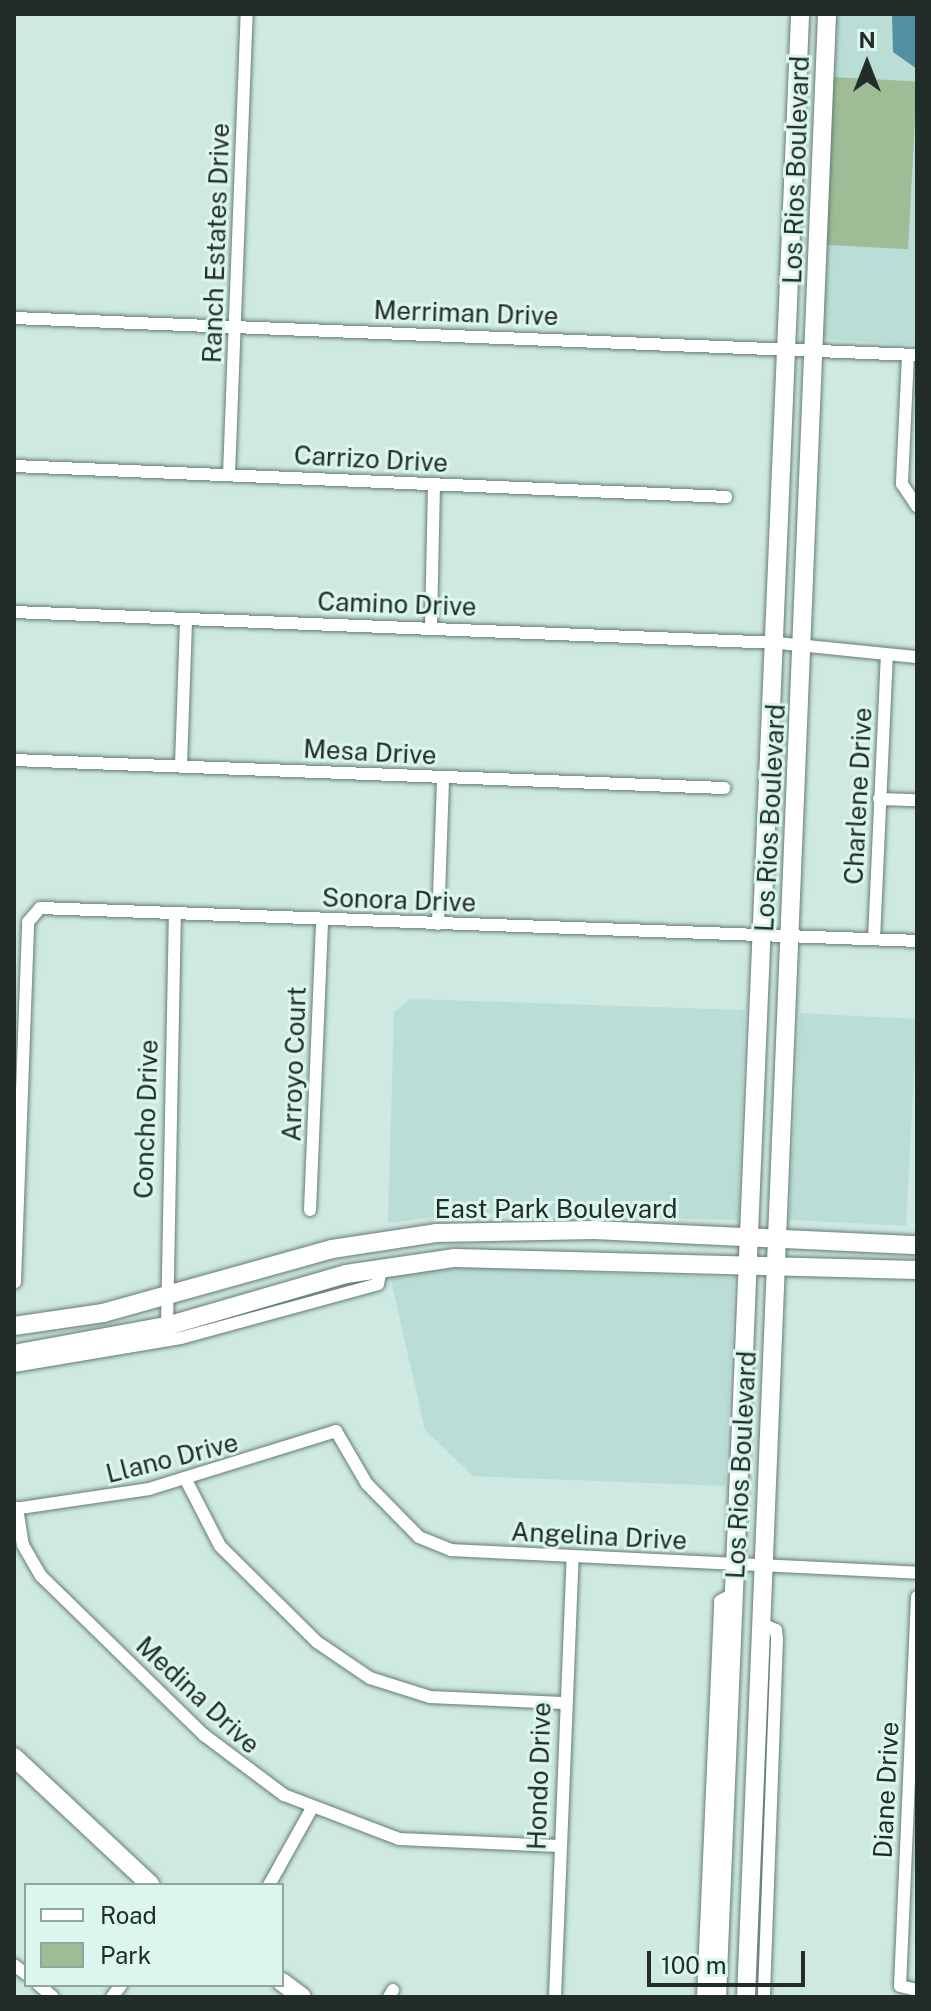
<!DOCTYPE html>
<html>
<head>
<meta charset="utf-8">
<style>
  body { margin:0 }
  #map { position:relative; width:931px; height:2011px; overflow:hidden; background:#cee8e2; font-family:"Public Sans",sans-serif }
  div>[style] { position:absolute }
  .built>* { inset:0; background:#baddd5; transform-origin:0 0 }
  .green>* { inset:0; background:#9ebc96; transform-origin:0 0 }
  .water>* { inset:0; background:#5291a4 }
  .roads { filter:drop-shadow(0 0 2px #657c77) drop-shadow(0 0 2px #657c77) }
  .street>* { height:12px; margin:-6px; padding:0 6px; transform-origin:6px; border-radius:6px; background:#fff }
  .secondary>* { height:18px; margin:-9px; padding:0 9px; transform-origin:9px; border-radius:9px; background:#fff }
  span { translate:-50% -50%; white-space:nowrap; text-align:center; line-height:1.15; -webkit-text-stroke:6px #dbf6ef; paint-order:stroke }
  .street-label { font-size:26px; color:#222c29 }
  .frame { position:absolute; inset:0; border:16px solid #222c29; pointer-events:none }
  .legend { position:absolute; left:24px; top:1883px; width:260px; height:104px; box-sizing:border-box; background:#dbf6ef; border:2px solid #91a5a0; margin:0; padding:10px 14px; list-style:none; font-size:24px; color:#222c29 }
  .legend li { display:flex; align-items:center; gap:16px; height:40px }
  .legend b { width:40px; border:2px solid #91a5a0 }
  .north { position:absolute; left:827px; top:24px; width:80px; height:80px; -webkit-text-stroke:6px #dbf6ef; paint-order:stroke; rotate:0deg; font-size:22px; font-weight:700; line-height:32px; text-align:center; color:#222c29 }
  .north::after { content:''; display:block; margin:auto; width:28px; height:36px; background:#222c29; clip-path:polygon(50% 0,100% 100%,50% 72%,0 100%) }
  .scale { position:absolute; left:647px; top:1951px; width:158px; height:36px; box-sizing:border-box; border:4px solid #222c29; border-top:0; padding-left:10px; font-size:24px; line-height:28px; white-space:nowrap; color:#222c29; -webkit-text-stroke:6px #dbf6ef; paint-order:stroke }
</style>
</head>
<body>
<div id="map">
  <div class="built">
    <div style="clip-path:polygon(836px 14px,917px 14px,917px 345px,823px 339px)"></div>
    <div style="clip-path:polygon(411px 999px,745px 1010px,738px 1220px,465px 1213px,388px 1223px,394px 1012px)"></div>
    <div style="left:800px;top:1013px;width:117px;height:207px;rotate:3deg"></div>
    <div style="clip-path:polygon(455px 1267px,734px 1278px,725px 1486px,473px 1476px,425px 1430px,390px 1276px)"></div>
  </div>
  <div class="green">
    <div style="left:833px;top:77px;width:84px;height:168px;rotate:3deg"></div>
  </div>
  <div class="water">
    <div style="clip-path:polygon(892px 14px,917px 14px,917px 69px,893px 52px)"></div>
  </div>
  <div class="roads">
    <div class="street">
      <div style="left:14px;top:318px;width:904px;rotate:2.35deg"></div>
      <div style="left:908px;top:355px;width:129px;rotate:92.7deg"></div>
      <div style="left:902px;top:484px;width:27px;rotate:56deg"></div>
      <div style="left:14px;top:466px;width:713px;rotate:2.49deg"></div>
      <div style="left:229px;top:474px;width:460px;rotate:-87.8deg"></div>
      <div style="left:14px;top:612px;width:765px;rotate:2.32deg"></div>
      <div style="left:778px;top:643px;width:140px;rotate:5.8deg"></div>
      <div style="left:431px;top:627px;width:143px;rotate:-88.8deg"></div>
      <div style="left:14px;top:760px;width:711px;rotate:2.26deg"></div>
      <div style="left:181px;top:765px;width:146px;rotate:-88deg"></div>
      <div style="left:879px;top:799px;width:38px;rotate:2deg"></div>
      <div style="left:438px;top:924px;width:146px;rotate:-88deg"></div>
      <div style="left:874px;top:939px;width:284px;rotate:-87.4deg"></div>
      <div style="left:310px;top:1210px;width:291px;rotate:-87.6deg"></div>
      <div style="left:15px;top:1282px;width:360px;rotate:-87.9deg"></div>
      <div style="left:28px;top:922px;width:18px;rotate:-49deg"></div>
      <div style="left:40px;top:908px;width:878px;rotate:2.15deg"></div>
      <div style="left:167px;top:1326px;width:413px;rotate:-88.9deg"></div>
      <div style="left:14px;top:1366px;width:169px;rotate:-9.5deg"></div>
      <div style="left:181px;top:1338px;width:204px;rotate:-15.3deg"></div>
      <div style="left:378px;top:1284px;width:16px;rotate:-79deg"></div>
      <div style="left:185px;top:1478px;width:76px;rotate:62.8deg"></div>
      <div style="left:220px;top:1546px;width:136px;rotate:44.7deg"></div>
      <div style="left:317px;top:1642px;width:64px;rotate:34.2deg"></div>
      <div style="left:370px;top:1678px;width:63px;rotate:17.6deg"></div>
      <div style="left:430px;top:1697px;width:133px;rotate:2.6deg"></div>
      <div style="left:17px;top:1508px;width:37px;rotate:81deg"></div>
      <div style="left:23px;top:1545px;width:36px;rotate:60deg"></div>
      <div style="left:41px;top:1576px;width:228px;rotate:44.3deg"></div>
      <div style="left:204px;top:1735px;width:100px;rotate:36.9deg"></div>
      <div style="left:284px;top:1795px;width:123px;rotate:20.9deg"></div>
      <div style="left:399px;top:1839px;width:160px;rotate:2.5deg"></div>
      <div style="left:14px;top:1509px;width:136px;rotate:-8.4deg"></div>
      <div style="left:149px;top:1489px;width:196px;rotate:-17.2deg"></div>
      <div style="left:336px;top:1431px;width:61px;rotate:59.7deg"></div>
      <div style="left:367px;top:1484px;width:74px;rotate:45.5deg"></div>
      <div style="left:419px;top:1537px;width:35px;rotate:22deg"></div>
      <div style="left:451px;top:1550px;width:467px;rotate:2.8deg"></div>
      <div style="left:917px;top:1597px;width:389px;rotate:92.5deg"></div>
      <div style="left:900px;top:1986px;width:17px;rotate:13deg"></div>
      <div style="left:760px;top:1623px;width:17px;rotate:24deg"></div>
      <div style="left:776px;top:1630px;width:9px;rotate:84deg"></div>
      <div style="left:777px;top:1639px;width:358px;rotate:92.1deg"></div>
      <div style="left:269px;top:1885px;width:86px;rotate:-60.8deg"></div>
      <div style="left:14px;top:1965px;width:15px;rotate:37deg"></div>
      <div style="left:39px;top:1985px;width:18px;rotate:41deg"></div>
      <div style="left:112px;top:1997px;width:15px;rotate:-53deg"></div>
      <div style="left:389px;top:1997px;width:8px;rotate:-60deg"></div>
      <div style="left:555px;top:1997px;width:439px;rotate:-87.7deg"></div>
      <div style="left:703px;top:1997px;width:396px;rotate:-87.5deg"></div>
      <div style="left:720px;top:1601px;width:19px;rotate:-28deg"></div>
    </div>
    <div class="secondary">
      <div style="left:14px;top:1326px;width:90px;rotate:-8.3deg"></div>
      <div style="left:103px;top:1313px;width:238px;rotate:-15.6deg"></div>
      <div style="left:332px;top:1249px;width:105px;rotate:-8.7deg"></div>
      <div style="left:436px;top:1233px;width:158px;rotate:-1.1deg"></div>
      <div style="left:594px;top:1230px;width:323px;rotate:2.7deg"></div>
      <div style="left:14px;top:1354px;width:156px;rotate:-10.4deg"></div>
      <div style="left:167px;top:1326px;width:186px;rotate:-16.2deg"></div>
      <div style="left:346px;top:1274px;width:110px;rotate:-8.4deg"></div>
      <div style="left:455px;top:1258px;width:462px;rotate:1.5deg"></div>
      <div style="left:14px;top:1757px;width:187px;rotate:43.1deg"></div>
      <div style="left:282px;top:1982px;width:25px;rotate:37deg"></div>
      <div style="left:717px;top:1997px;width:1985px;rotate:-87.6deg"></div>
      <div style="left:746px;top:1997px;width:1985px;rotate:-87.66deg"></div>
    </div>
  </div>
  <div class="street-label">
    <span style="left:796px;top:170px;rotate:-88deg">Los Rios Boulevard</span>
    <span style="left:216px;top:243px;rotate:-88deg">Ranch Estates Drive</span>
    <span style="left:466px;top:313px;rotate:2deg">Merriman Drive</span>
    <span style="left:371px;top:459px;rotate:3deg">Carrizo Drive</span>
    <span style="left:397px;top:604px;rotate:2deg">Camino Drive</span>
    <span style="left:370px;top:752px;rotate:3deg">Mesa Drive</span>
    <span style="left:858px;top:796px;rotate:-87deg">Charlene Drive</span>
    <span style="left:770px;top:818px;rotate:-87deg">Los Rios Boulevard</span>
    <span style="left:399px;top:900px;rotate:2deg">Sonora Drive</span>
    <span style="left:294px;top:1064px;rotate:-88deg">Arroyo Court</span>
    <span style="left:146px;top:1119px;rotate:-88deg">Concho Drive</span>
    <span style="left:556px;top:1209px">East Park Boulevard</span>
    <span style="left:172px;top:1458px;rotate:-14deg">Llano Drive</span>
    <span style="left:741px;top:1465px;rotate:-87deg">Los Rios Boulevard</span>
    <span style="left:599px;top:1536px;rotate:3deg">Angelina Drive</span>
    <span style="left:198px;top:1695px;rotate:43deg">Medina Drive</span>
    <span style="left:539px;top:1776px;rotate:-88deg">Hondo Drive</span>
    <span style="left:886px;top:1790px;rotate:-87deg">Diane Drive</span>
  </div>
  <div class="frame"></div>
  <ul class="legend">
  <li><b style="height:10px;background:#fff"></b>Road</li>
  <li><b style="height:22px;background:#9ebc96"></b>Park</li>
  </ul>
  <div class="north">N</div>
  <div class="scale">100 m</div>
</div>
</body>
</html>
